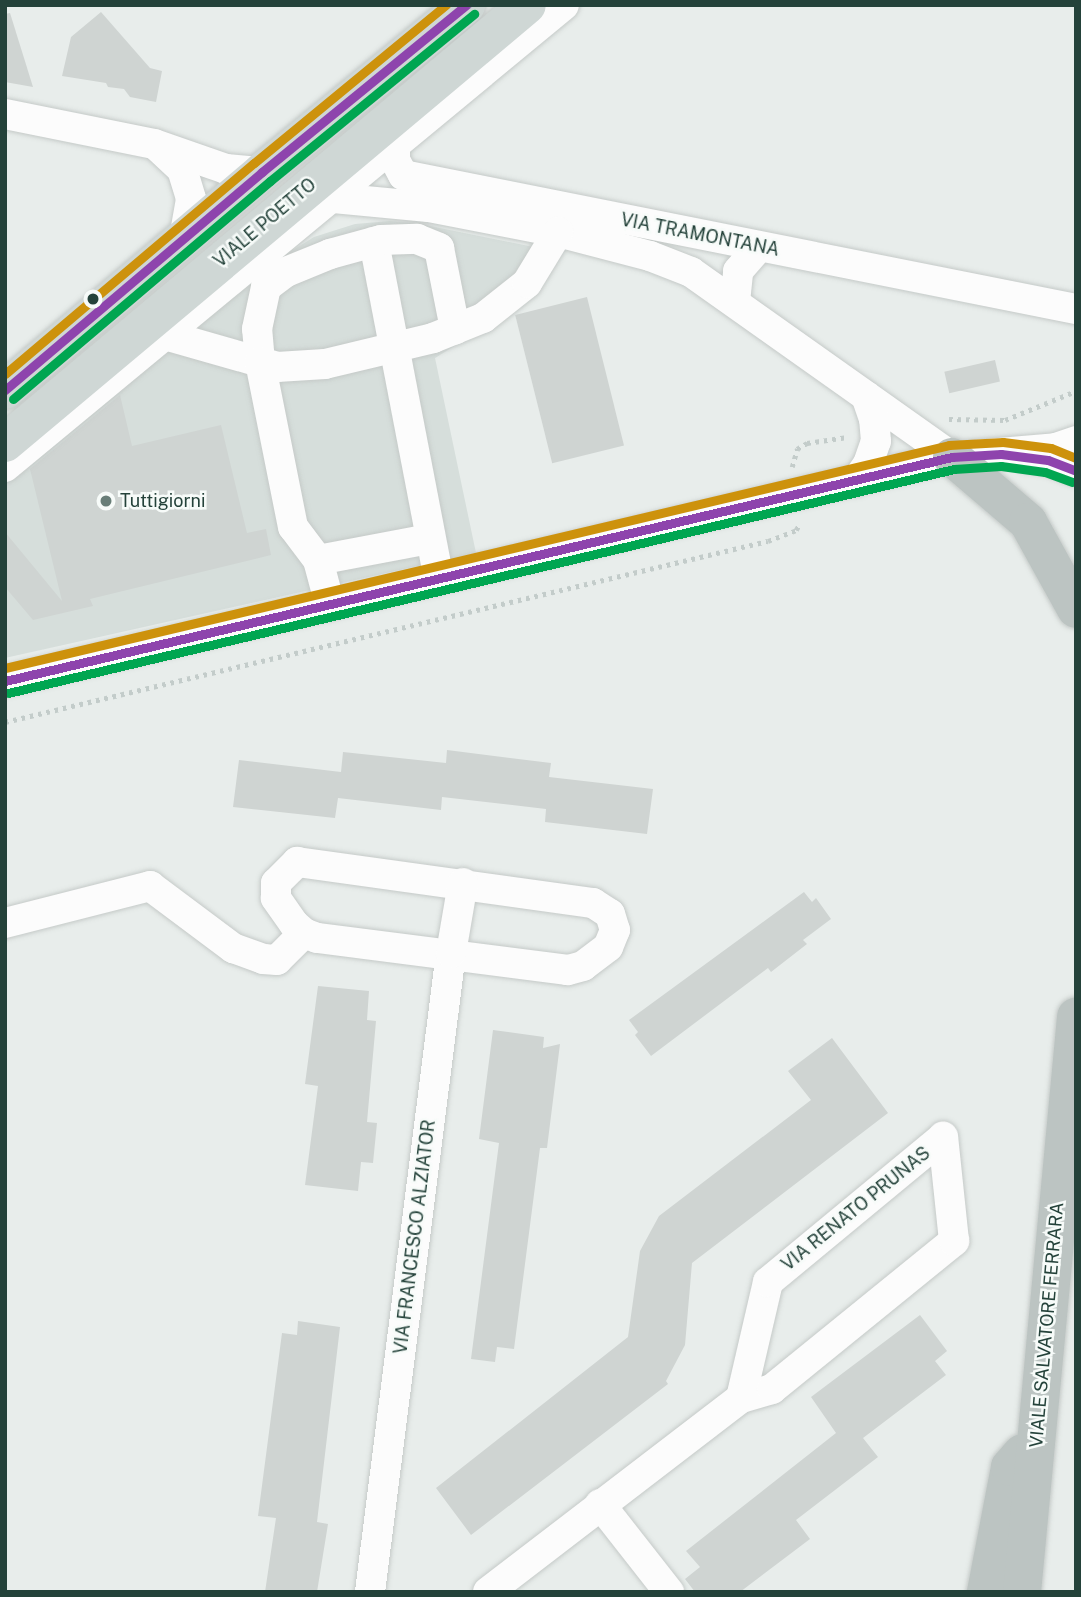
<!DOCTYPE html>
<html>
<head>
<meta charset="utf-8">
<style>
  body { margin:0 }
  #map { position:relative; width:1081px; height:1597px; overflow:hidden; background:#e8edeb; font-family:"Public Sans",sans-serif }
  div>[style] { position:absolute }
  .built>* { inset:0; background:#d6dedb }
  .building>* { inset:0; background:#cfd4d2; transform-origin:0 0 }
  .path>* { height:4.5px; margin-top:-2.25px; transform-origin:0; background:repeating-linear-gradient(90deg,#c3ccca 0 3.5px,transparent 0 8.5px) }
  .roads { filter:drop-shadow(0 0 2px #c5cac8) drop-shadow(0 0 2px #c5cac8) }
  .minor>* { height:30px; margin:-15px; padding:0 15px; transform-origin:15px; border-radius:15px; background:#fcfcfc }
  .major>* { height:38px; margin:-19px; padding:0 19px; transform-origin:19px; border-radius:19px; background:#cfd7d5 }
  .highway>* { height:38px; margin:-19px; padding:0 19px; transform-origin:19px; border-radius:19px; background:#bcc4c2 }
  .bus-1>* { height:9px; margin:-4.5px; padding:0 4.5px; transform-origin:4.5px; border-radius:4.5px; background:#8e44ad }
  .bus-2>* { height:9px; margin:-4.5px; padding:0 4.5px; transform-origin:4.5px; border-radius:4.5px; background:#00a651 }
  .bus-3>* { height:9px; margin:-4.5px; padding:0 4.5px; transform-origin:4.5px; border-radius:4.5px; background:#cd920c }
  .dots>* { width:19px; height:19px; translate:-50% -50%; box-sizing:border-box; border:4px solid #f7fbf9; border-radius:50% }
  span { translate:-50% -50%; white-space:nowrap; text-align:center; line-height:1.15; -webkit-text-stroke:5px #f7fbf9; paint-order:stroke }
  .street-label { font-size:18px; color:#24423a }
  .poi-label { font-size:18px; color:#24423a }
  .left { translate:0 -50%; text-align:left }
  .frame { position:absolute; inset:0; border:7px solid #24423a; pointer-events:none }
</style>
</head>
<body>
<div id="map">
  <div class="built">
    <div style="clip-path:polygon(390px 221px,420px 224px,558px 252px,498px 319px,435px 358px,476px 553px,5px 658px,5px 482px,282px 257px,314px 237px,355px 224px)"></div>
  </div>
  <div class="building">
    <div style="clip-path:polygon(101px 12px,150px 68px,162px 71px,156px 102px,130px 97px,124px 89px,108px 87px,106px 83px,62px 76px,71px 37px)"></div>
    <div style="clip-path:polygon(10px 13px,33px 87px,5px 82px,5px 14px)"></div>
    <div style="left:587px;top:297px;width:153px;height:74px;rotate:76deg"></div>
    <div style="left:995px;top:360px;width:22px;height:52px;rotate:77deg"></div>
    <div style="clip-path:polygon(120px 395px,132px 446px,221px 425px,247px 533px,266px 529px,271px 555px,90px 599px,93px 606px,33px 620px,5px 587px,5px 532px,62px 601px,30px 469px)"></div>
    <div style="clip-path:polygon(447px 750px,551px 763px,549px 777px,653px 789px,647px 834px,545px 822px,546px 809px,442px 797px,441px 810px,338px 798px,335px 818px,233px 807px,239px 760px,341px 772px,343px 752px,446px 763px)"></div>
    <div style="clip-path:polygon(804px 892px,812px 902px,816px 898px,831px 919px,803px 940px,807px 944px,771px 972px,768px 968px,651px 1056px,635px 1035px,638px 1032px,629px 1020px)"></div>
    <div style="clip-path:polygon(318px 986px,369px 991px,367px 1020px,376px 1021px,367px 1122px,377px 1123px,373px 1163px,361px 1162px,358px 1191px,305px 1185px,318px 1086px,305px 1084px)"></div>
    <div style="clip-path:polygon(493px 1030px,544px 1037px,543px 1048px,560px 1044px,547px 1148px,540px 1148px,514px 1349px,497px 1347px,495px 1362px,471px 1359px,499px 1143px,479px 1139px)"></div>
    <div style="clip-path:polygon(832px 1038px,888px 1113px,692px 1263px,685px 1345px,666px 1381px,668px 1384px,471px 1535px,436px 1488px,628px 1337px,640px 1251px,659px 1216px,811px 1100px,788px 1071px)"></div>
    <div style="clip-path:polygon(920px 1315px,947px 1351px,935px 1361px,946px 1375px,863px 1438px,878px 1457px,796px 1520px,810px 1539px,740px 1592px,695px 1592px,685px 1579px,700px 1567px,686px 1551px,836px 1433px,811px 1397px)"></div>
    <div style="clip-path:polygon(298px 1321px,340px 1327px,317px 1522px,328px 1524px,317px 1592px,265px 1592px,276px 1518px,258px 1516px,282px 1333px,297px 1335px)"></div>
  </div>
  <div class="path">
    <div style="left:949px;top:419px;width:56px;rotate:1deg"></div>
    <div style="left:1005px;top:420px;width:77px;rotate:-22.2deg"></div>
    <div style="left:792px;top:467px;width:19px;rotate:-74deg"></div>
    <div style="left:797px;top:449px;width:12px;rotate:-31deg"></div>
    <div style="left:807px;top:443px;width:41px;rotate:-8.3deg"></div>
    <div style="left:5px;top:722px;width:784px;rotate:-13.35deg"></div>
    <div style="left:768px;top:541px;width:30px;rotate:-21deg"></div>
    <div style="left:796px;top:530px;width:8px;rotate:-60deg"></div>
  </div>
  <div class="roads">
    <div class="minor">
      <div style="left:410px;top:104px;width:36px;rotate:114deg"></div>
      <div style="left:395px;top:137px;width:23px;rotate:90deg"></div>
      <div style="left:395px;top:160px;width:17px;rotate:62deg"></div>
      <div style="left:403px;top:175px;width:686px;rotate:11.26deg"></div>
      <div style="left:5px;top:114px;width:152px;rotate:11.4deg"></div>
      <div style="left:154px;top:144px;width:76px;rotate:19.1deg"></div>
      <div style="left:226px;top:169px;width:36px;rotate:5deg"></div>
      <div style="left:157px;top:146px;width:34px;rotate:43deg"></div>
      <div style="left:182px;top:169px;width:31px;rotate:73deg"></div>
      <div style="left:191px;top:199px;width:40px;rotate:100deg"></div>
      <div style="left:323px;top:197px;width:106px;rotate:5.4deg"></div>
      <div style="left:429px;top:207px;width:131px;rotate:11deg"></div>
      <div style="left:558px;top:232px;width:95px;rotate:14.6deg"></div>
      <div style="left:650px;top:256px;width:44px;rotate:21.3deg"></div>
      <div style="left:691px;top:272px;width:320px;rotate:35.3deg"></div>
      <div style="left:374px;top:242px;width:343px;rotate:79.1deg"></div>
      <div style="left:735px;top:302px;width:31px;rotate:-84deg"></div>
      <div style="left:738px;top:271px;width:32px;rotate:-49deg"></div>
      <div style="left:151px;top:331px;width:113px;rotate:15.9deg"></div>
      <div style="left:260px;top:362px;width:33px;rotate:-95deg"></div>
      <div style="left:257px;top:329px;width:43px;rotate:-77.9deg"></div>
      <div style="left:266px;top:287px;width:25px;rotate:-37deg"></div>
      <div style="left:286px;top:272px;width:48px;rotate:-22.2deg"></div>
      <div style="left:330px;top:254px;width:53px;rotate:-15.4deg"></div>
      <div style="left:381px;top:240px;width:36px;rotate:-2deg"></div>
      <div style="left:417px;top:239px;width:24px;rotate:22deg"></div>
      <div style="left:439px;top:248px;width:83px;rotate:78.8deg"></div>
      <div style="left:1026px;top:457px;width:22px;rotate:8deg"></div>
      <div style="left:1048px;top:460px;width:30px;rotate:21deg"></div>
      <div style="left:5px;top:467px;width:725px;rotate:-39.57deg"></div>
      <div style="left:856px;top:481px;width:21px;rotate:-55deg"></div>
      <div style="left:868px;top:464px;width:24px;rotate:-71deg"></div>
      <div style="left:876px;top:441px;width:22px;rotate:-95deg"></div>
      <div style="left:874px;top:419px;width:24px;rotate:-109deg"></div>
      <div style="left:318px;top:560px;width:113px;rotate:-10.7deg"></div>
      <div style="left:330px;top:605px;width:47px;rotate:-104.9deg"></div>
      <div style="left:318px;top:560px;width:41px;rotate:-127.1deg"></div>
      <div style="left:293px;top:527px;width:168px;rotate:-101.3deg"></div>
      <div style="left:260px;top:362px;width:18px;rotate:16deg"></div>
      <div style="left:277px;top:367px;width:48px;rotate:-3.6deg"></div>
      <div style="left:325px;top:364px;width:111px;rotate:-13.5deg"></div>
      <div style="left:433px;top:338px;width:54px;rotate:-21.8deg"></div>
      <div style="left:483px;top:318px;width:56px;rotate:-38.5deg"></div>
      <div style="left:527px;top:283px;width:60px;rotate:-58.7deg"></div>
      <div style="left:5px;top:681px;width:973px;rotate:-13.31deg"></div>
      <div style="left:952px;top:457px;width:104px;rotate:-4.9deg"></div>
      <div style="left:1056px;top:448px;width:21px;rotate:-19deg"></div>
      <div style="left:297px;top:862px;width:299px;rotate:7.9deg"></div>
      <div style="left:593px;top:903px;width:20px;rotate:33deg"></div>
      <div style="left:610px;top:914px;width:17px;rotate:73deg"></div>
      <div style="left:615px;top:930px;width:18px;rotate:112deg"></div>
      <div style="left:608px;top:947px;width:31px;rotate:143deg"></div>
      <div style="left:583px;top:966px;width:16px;rotate:165deg"></div>
      <div style="left:568px;top:970px;width:253px;rotate:-172.7deg"></div>
      <div style="left:317px;top:938px;width:14px;rotate:-159deg"></div>
      <div style="left:304px;top:933px;width:13px;rotate:-138deg"></div>
      <div style="left:294px;top:924px;width:32px;rotate:-125deg"></div>
      <div style="left:276px;top:898px;width:15px;rotate:-90deg"></div>
      <div style="left:276px;top:883px;width:30px;rotate:-45deg"></div>
      <div style="left:5px;top:923px;width:150px;rotate:-14.3deg"></div>
      <div style="left:150px;top:886px;width:104px;rotate:36.8deg"></div>
      <div style="left:233px;top:948px;width:32px;rotate:20deg"></div>
      <div style="left:263px;top:959px;width:14px;rotate:4deg"></div>
      <div style="left:277px;top:960px;width:38px;rotate:-45deg"></div>
      <div style="left:741px;top:1398px;width:119px;rotate:-76.9deg"></div>
      <div style="left:768px;top:1282px;width:227px;rotate:-39.6deg"></div>
      <div style="left:600px;top:1504px;width:112px;rotate:51.9deg"></div>
      <div style="left:370px;top:1592px;width:644px;rotate:-82.78deg"></div>
      <div style="left:451px;top:953px;width:71px;rotate:-80.3deg"></div>
      <div style="left:488px;top:1592px;width:319px;rotate:-37.5deg"></div>
      <div style="left:741px;top:1398px;width:32px;rotate:-16deg"></div>
      <div style="left:772px;top:1389px;width:235px;rotate:-39.1deg"></div>
      <div style="left:954px;top:1241px;width:105px;rotate:-96deg"></div>
    </div>
    <div class="major">
      <div style="left:5px;top:390px;width:337px;rotate:-40.3deg"></div>
      <div style="left:262px;top:172px;width:264px;rotate:-39.3deg"></div>
      <div style="left:5px;top:443px;width:681px;rotate:-40deg"></div>
    </div>
    <div class="highway">
      <div style="left:952px;top:457px;width:100px;rotate:40.5deg"></div>
      <div style="left:1028px;top:522px;width:99px;rotate:61.1deg"></div>
      <div style="left:986px;top:1592px;width:127px;rotate:-79.1deg"></div>
      <div style="left:1010px;top:1467px;width:18px;rotate:-49deg"></div>
      <div style="left:1022px;top:1592px;width:578px;rotate:-84.63deg"></div>
    </div>
  </div>
  <div class="bus-1">
    <div style="left:5px;top:390px;width:337px;rotate:-40.3deg"></div>
    <div style="left:262px;top:172px;width:264px;rotate:-39.3deg"></div>
    <div style="left:5px;top:681px;width:973px;rotate:-13.31deg"></div>
    <div style="left:952px;top:457px;width:49px;rotate:-3.5deg"></div>
    <div style="left:1001px;top:454px;width:47px;rotate:7.3deg"></div>
    <div style="left:1048px;top:460px;width:30px;rotate:21deg"></div>
  </div>
  <div class="bus-2">
    <div style="left:13px;top:399px;width:337px;rotate:-40.3deg"></div>
    <div style="left:270px;top:181px;width:264px;rotate:-39.3deg"></div>
    <div style="left:8px;top:693px;width:972px;rotate:-13.32deg"></div>
    <div style="left:954px;top:469px;width:47px;rotate:-3.7deg"></div>
    <div style="left:1001px;top:466px;width:44px;rotate:7.8deg"></div>
    <div style="left:1045px;top:472px;width:29px;rotate:20deg"></div>
  </div>
  <div class="bus-3">
    <div style="left:5px;top:374px;width:326px;rotate:-40.3deg"></div>
    <div style="left:254px;top:163px;width:249px;rotate:-39.5deg"></div>
    <div style="left:5px;top:668px;width:970px;rotate:-13.29deg"></div>
    <div style="left:949px;top:445px;width:54px;rotate:-3.2deg"></div>
    <div style="left:1003px;top:442px;width:48px;rotate:7.1deg"></div>
    <div style="left:1051px;top:448px;width:27px;rotate:22deg"></div>
  </div>
  <div class="dots">
    <div style="left:93px;top:299px;background:#24423a"></div>
    <div style="left:106px;top:501px;background:#697e78"></div>
  </div>
  <div class="street-label">
    <span style="left:265px;top:223px;rotate:-40deg">VIALE POETTO</span>
    <span style="left:700px;top:235px;rotate:11deg">VIA TRAMONTANA</span>
    <span style="left:856px;top:1209px;rotate:-39deg">VIA RENATO PRUNAS</span>
    <span style="left:415px;top:1237px;rotate:-83deg">VIA FRANCESCO ALZIATOR</span>
    <span style="left:1047px;top:1325px;rotate:-85deg">VIALE SALVATORE FERRARA</span>
  </div>
  <div class="poi-label">
    <span class="left" style="left:120px;top:501px">Tuttigiorni</span>
  </div>
  <div class="frame"></div>
</div>
</body>
</html>
